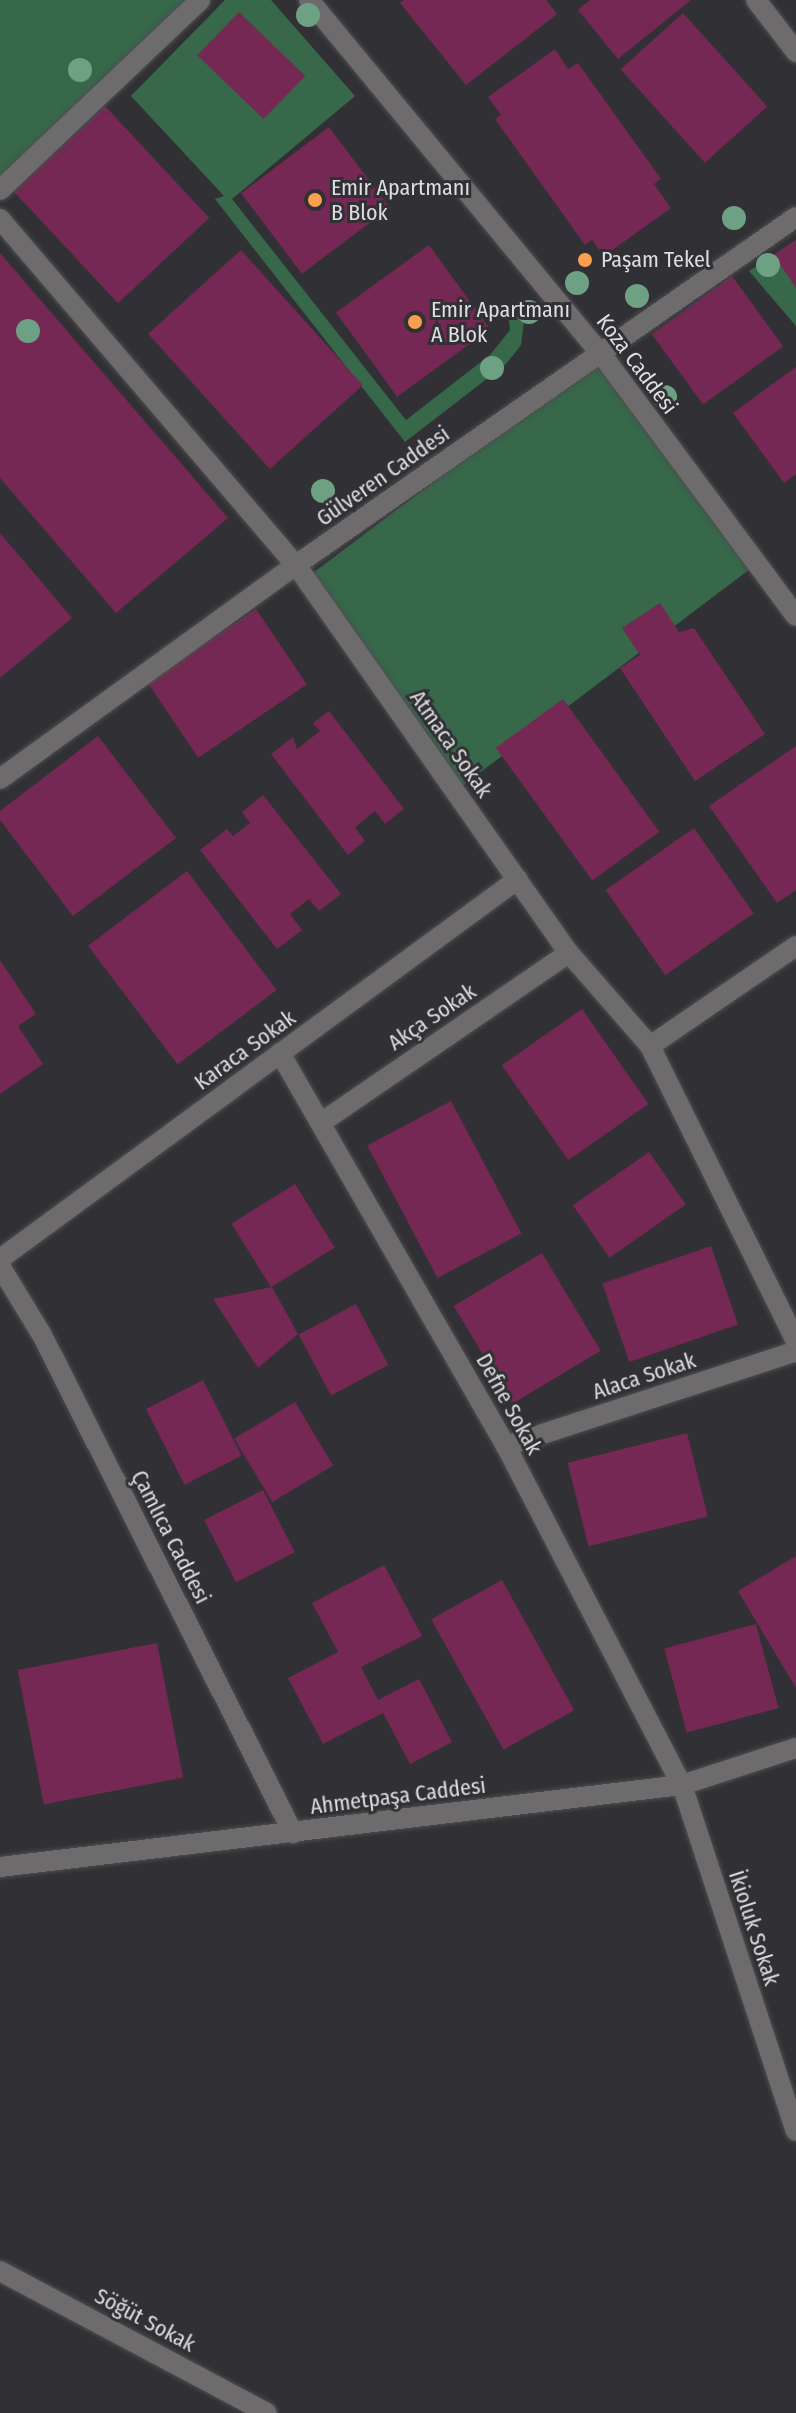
<!DOCTYPE html>
<html>
<head>
<meta charset="utf-8">
<style>
  body { margin:0 }
  #map { position:relative; width:796px; height:2413px; overflow:hidden; background:#313135; font-family:"Fira Sans Condensed",sans-serif }
  div>[style] { position:absolute }
  .green>* { inset:0; background:#37684a; transform-origin:0 0 }
  .building>* { inset:0; background:#742853; transform-origin:0 0 }
  .roads { filter:drop-shadow(0 0 2px #4d4d51) drop-shadow(0 0 2px #4d4d51) }
  .minor>* { height:20px; margin:-10px; padding:0 10px; transform-origin:10px; border-radius:10px; background:#6d6b6b }
  .trees>* { width:24px; height:24px; margin:-12px; border-radius:50%; background:#6ea083 }
  .dots>* { width:22px; height:22px; translate:-50% -50%; box-sizing:border-box; border:4px solid #313135; border-radius:50% }
  span { translate:-50% -50%; white-space:nowrap; text-align:center; line-height:1.15; -webkit-text-stroke:6px #313135; paint-order:stroke }
  .poi-label { font-size:22px; color:#dedee1 }
  .left { translate:0 -50%; text-align:left }
  .street-label { font-size:22px; color:#dedee1 }
</style>
</head>
<body>
<div id="map">
  <div class="green">
    <div style="clip-path:polygon(0 0,193px 0,0 184px)"></div>
    <div style="clip-path:polygon(225px 0,271px 0,355px 96px,232px 199px,406px 420px,490px 355px,510px 330px,508px 313px,518px 308px,524px 321px,521px 345px,506px 364px,405px 442px,215px 199px,224px 196px,131px 96px)"></div>
    <div style="clip-path:polygon(796px 240px,796px 326px,749px 271px)"></div>
    <div style="left:602px;top:355px;width:260px;height:372px;rotate:53deg"></div>
  </div>
  <div class="building">
    <div style="clip-path:polygon(404px 0,546px 0,557px 14px,466px 85px,400px 3px)"></div>
    <div style="clip-path:polygon(590px 0,691px 0,618px 59px,578px 10px)"></div>
    <div style="left:239px;top:12px;width:92px;height:60px;rotate:44deg"></div>
    <div style="left:683px;top:13px;width:126px;height:84px;rotate:48deg"></div>
    <div style="clip-path:polygon(555px 49px,568px 69px,578px 63px,661px 179px,654px 184px,671px 208px,604px 256px,592px 240px,585px 245px,495px 119px,501px 115px,488px 97px)"></div>
    <div style="left:105px;top:106px;width:153px;height:125px;rotate:47deg"></div>
    <div style="left:329px;top:127px;width:101px;height:110px;rotate:53deg"></div>
    <div style="clip-path:polygon(796px 240px,796px 288px,774px 255px)"></div>
    <div style="left:429px;top:245px;width:104px;height:115px;rotate:54deg"></div>
    <div style="left:241px;top:250px;width:182px;height:125px;rotate:48deg"></div>
    <div style="clip-path:polygon(0 253px,228px 518px,116px 613px,0 478px)"></div>
    <div style="left:732px;top:276px;width:87px;height:99px;rotate:54deg"></div>
    <div style="clip-path:polygon(796px 367px,796px 474px,784px 483px,733px 413px)"></div>
    <div style="clip-path:polygon(0 533px,72px 618px,0 678px)"></div>
    <div style="clip-path:polygon(660px 603px,679px 632px,694px 628px,765px 734px,695px 781px,620px 668px,640px 655px,622px 628px)"></div>
    <div style="left:256px;top:609px;width:91px;height:131px;rotate:56deg"></div>
    <div style="left:563px;top:699px;width:164px;height:83px;rotate:54deg"></div>
    <div style="clip-path:polygon(329px 711px,404px 809px,385px 824px,375px 811px,355px 827px,365px 841px,348px 855px,271px 754px,293px 737px,297px 749px,320px 731px,313px 723px)"></div>
    <div style="clip-path:polygon(98px 736px,176px 838px,73px 916px,0 820px,0 811px)"></div>
    <div style="clip-path:polygon(796px 746px,796px 890px,777px 903px,709px 806px)"></div>
    <div style="clip-path:polygon(263px 795px,341px 894px,319px 911px,309px 899px,290px 914px,302px 930px,277px 949px,200px 850px,227px 829px,233px 836px,250px 823px,242px 812px)"></div>
    <div style="left:694px;top:828px;width:104px;height:108px;rotate:55deg"></div>
    <div style="left:187px;top:871px;width:149px;height:124px;rotate:53deg"></div>
    <div style="clip-path:polygon(0 960px,36px 1014px,18px 1026px,43px 1064px,0 1094px)"></div>
    <div style="left:582px;top:1009px;width:116px;height:98px;rotate:55deg"></div>
    <div style="left:451px;top:1101px;width:150px;height:95px;rotate:62deg"></div>
    <div style="left:649px;top:1152px;width:64px;height:93px;rotate:55deg"></div>
    <div style="left:295px;top:1184px;width:75px;height:75px;rotate:58deg"></div>
    <div style="left:711px;top:1246px;width:83px;height:115px;rotate:71deg"></div>
    <div style="left:542px;top:1253px;width:114px;height:103px;rotate:59deg"></div>
    <div style="clip-path:polygon(272px 1287px,298px 1334px,258px 1368px,213px 1299px)"></div>
    <div style="left:356px;top:1304px;width:69px;height:65px;rotate:62deg"></div>
    <div style="left:203px;top:1380px;width:85px;height:64px;rotate:63deg"></div>
    <div style="left:295px;top:1402px;width:74px;height:71px;rotate:59deg"></div>
    <div style="left:687px;top:1433px;width:86px;height:123px;rotate:76deg"></div>
    <div style="left:263px;top:1490px;width:70px;height:66px;rotate:63deg"></div>
    <div style="clip-path:polygon(796px 1556px,796px 1688px,738px 1591px)"></div>
    <div style="clip-path:polygon(384px 1565px,422px 1636px,361px 1667px,378px 1700px,419px 1679px,452px 1742px,410px 1764px,383px 1713px,323px 1744px,288px 1678px,338px 1652px,312px 1603px)"></div>
    <div style="left:502px;top:1580px;width:149px;height:81px;rotate:61deg"></div>
    <div style="left:756px;top:1624px;width:87px;height:95px;rotate:75deg"></div>
    <div style="left:157px;top:1643px;width:137px;height:142px;rotate:79deg"></div>
  </div>
  <div class="roads">
    <div class="minor">
      <div style="left:309px;top:0;width:460px;rotate:50.5deg"></div>
      <div style="left:602px;top:355px;width:325px;rotate:53.4deg"></div>
      <div style="left:756px;top:0;width:66px;rotate:52.4deg"></div>
      <div style="left:0;top:190px;width:276px;rotate:-43.5deg"></div>
      <div style="left:0;top:219px;width:455px;rotate:49.5deg"></div>
      <div style="left:296px;top:565px;width:474px;rotate:54.9deg"></div>
      <div style="left:569px;top:953px;width:123px;rotate:48.9deg"></div>
      <div style="left:650px;top:1046px;width:329px;rotate:63.7deg"></div>
      <div style="left:0;top:779px;width:365px;rotate:-35.9deg"></div>
      <div style="left:296px;top:565px;width:609px;rotate:-34.84deg"></div>
      <div style="left:650px;top:1046px;width:177px;rotate:-34.4deg"></div>
      <div style="left:280px;top:1053px;width:453px;rotate:60.1deg"></div>
      <div style="left:506px;top:1446px;width:382px;rotate:62.6deg"></div>
      <div style="left:682px;top:1785px;width:364px;rotate:71.8deg"></div>
      <div style="left:322px;top:1122px;width:299px;rotate:-34.4deg"></div>
      <div style="left:0;top:1259px;width:642px;rotate:-36.26deg"></div>
      <div style="left:0;top:1266px;width:81px;rotate:58.7deg"></div>
      <div style="left:42px;top:1335px;width:558px;rotate:63.25deg"></div>
      <div style="left:506px;top:1446px;width:305px;rotate:-18.1deg"></div>
      <div style="left:0;top:1867px;width:687px;rotate:-6.86deg"></div>
      <div style="left:682px;top:1785px;width:120px;rotate:-18deg"></div>
      <div style="left:0;top:2271px;width:302px;rotate:28deg"></div>
    </div>
  </div>
  <div class="trees">
    <div style="left:308px;top:15px"></div>
    <div style="left:80px;top:70px"></div>
    <div style="left:734px;top:218px"></div>
    <div style="left:768px;top:265px"></div>
    <div style="left:577px;top:283px"></div>
    <div style="left:637px;top:296px"></div>
    <div style="left:529px;top:312px"></div>
    <div style="left:28px;top:331px"></div>
    <div style="left:492px;top:368px"></div>
    <div style="left:665px;top:397px"></div>
    <div style="left:323px;top:491px"></div>
  </div>
  <div class="dots">
    <div style="left:315px;top:200px;background:#fa9f4f"></div>
    <div style="left:585px;top:260px;background:#fa9f4f"></div>
    <div style="left:415px;top:322px;background:#fa9f4f"></div>
  </div>
  <div class="poi-label">
    <span class="left" style="left:331px;top:200px">Emir Apartmanı<br>B Blok</span>
    <span class="left" style="left:601px;top:260px">Paşam Tekel</span>
    <span class="left" style="left:431px;top:322px">Emir Apartmanı<br>A Blok</span>
  </div>
  <div class="street-label">
    <span style="left:637px;top:364px;rotate:53deg">Koza Caddesi</span>
    <span style="left:383px;top:476px;rotate:-35deg">Gülveren Caddesi</span>
    <span style="left:451px;top:744px;rotate:55deg">Atmaca Sokak</span>
    <span style="left:432px;top:1017px;rotate:-34deg">Akça Sokak</span>
    <span style="left:245px;top:1050px;rotate:-36deg">Karaca Sokak</span>
    <span style="left:644px;top:1376px;rotate:-18deg">Alaca Sokak</span>
    <span style="left:509px;top:1404px;rotate:61deg">Defne Sokak</span>
    <span style="left:171px;top:1537px;rotate:63deg">Çamlıca Caddesi</span>
    <span style="left:398px;top:1796px;rotate:-7deg">Ahmetpaşa Caddesi</span>
    <span style="left:754px;top:1928px;rotate:72deg">İkioluk Sokak</span>
    <span style="left:145px;top:2320px;rotate:28deg">Söğüt Sokak</span>
  </div>
</div>
</body>
</html>
